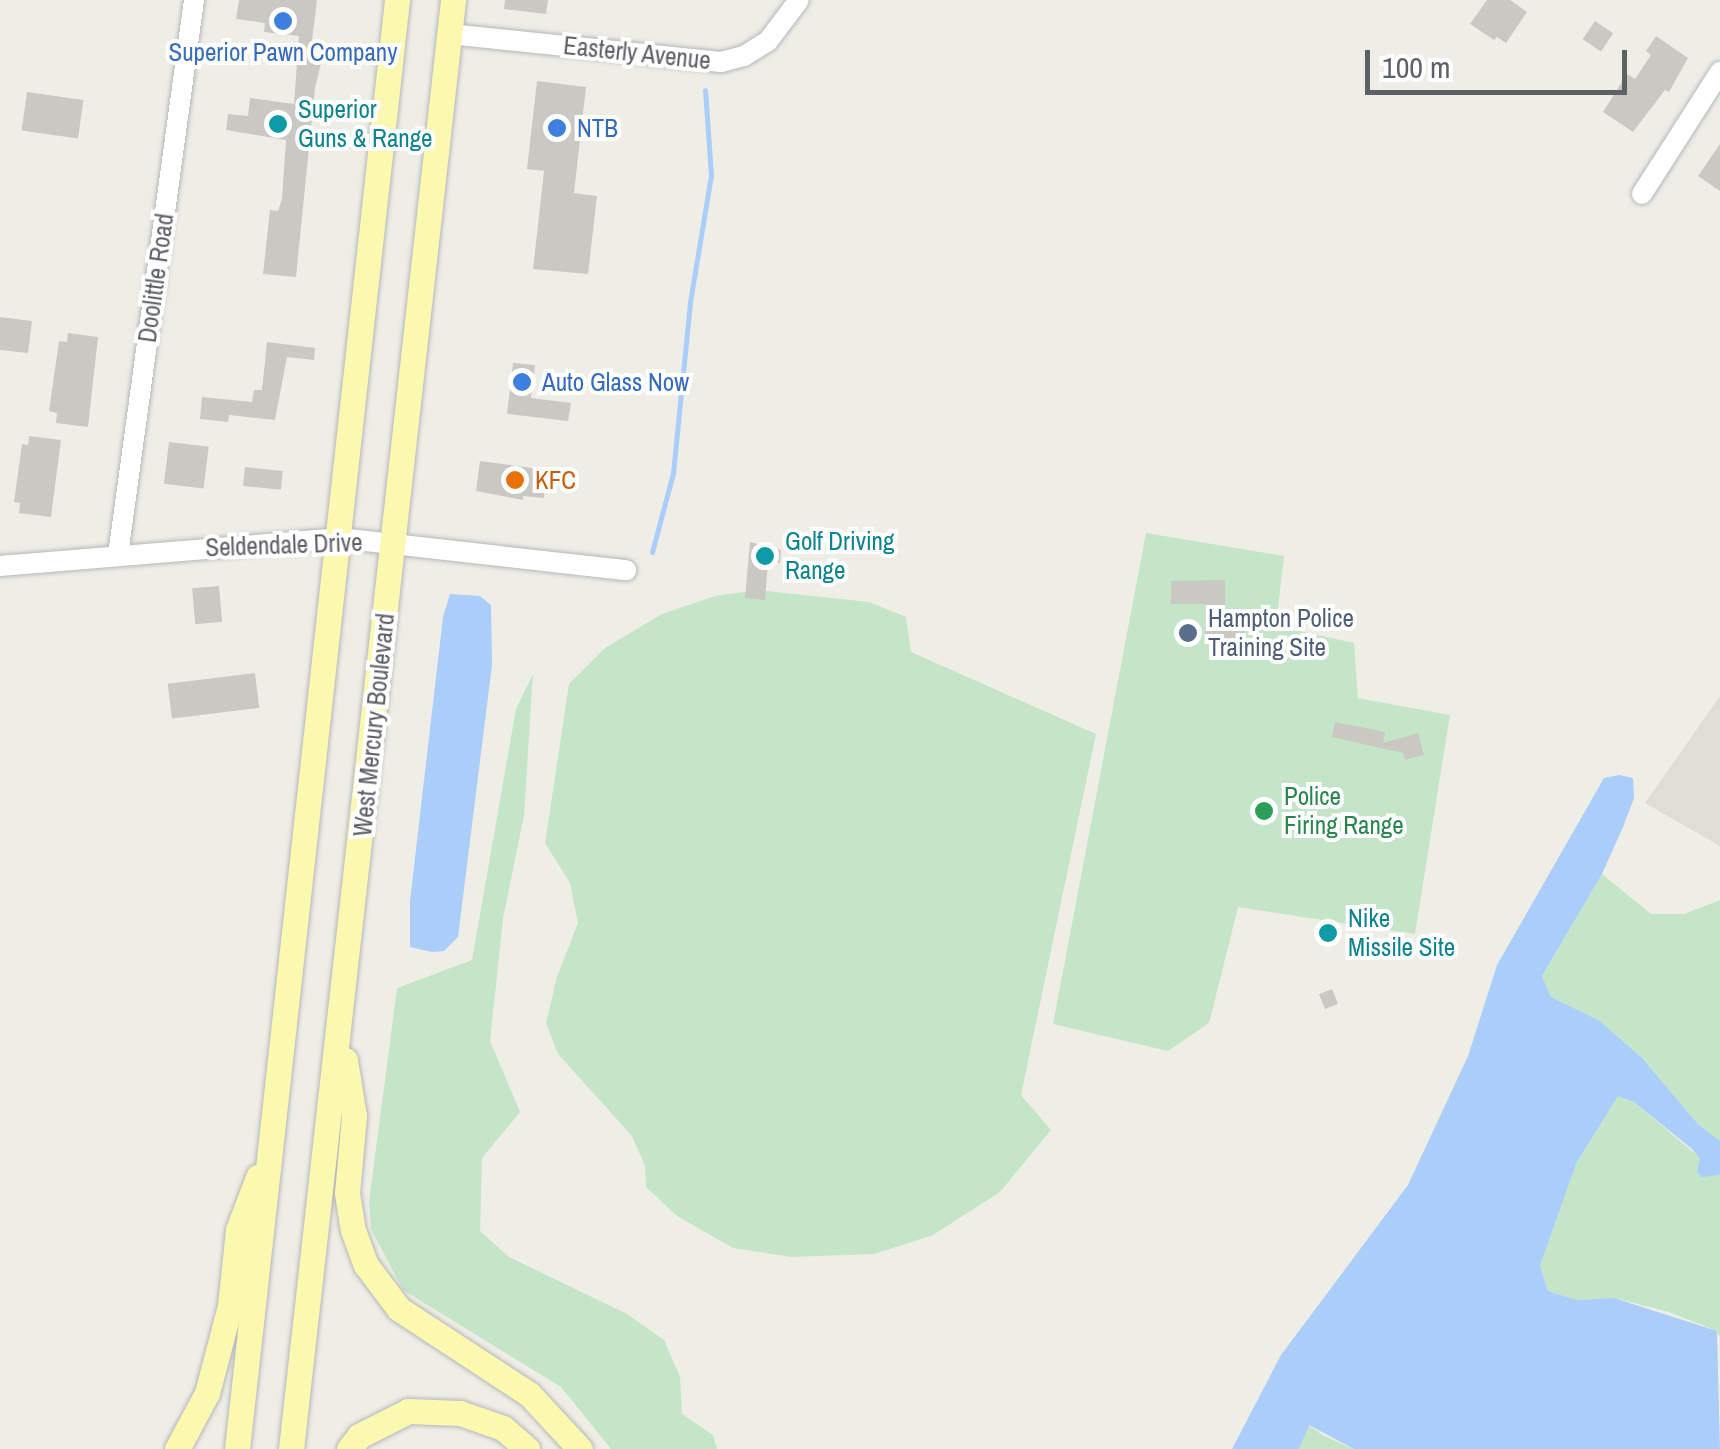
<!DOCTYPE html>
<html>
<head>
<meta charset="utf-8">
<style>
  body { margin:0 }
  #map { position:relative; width:1720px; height:1449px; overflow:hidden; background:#efeee6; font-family:"Archivo Narrow",sans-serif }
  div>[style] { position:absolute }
  .education>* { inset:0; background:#dfddd4 }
  .green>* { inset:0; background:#c4e5c8 }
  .water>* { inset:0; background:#aacdfa }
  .stream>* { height:5px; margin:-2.5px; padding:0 2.5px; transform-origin:2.5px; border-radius:2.5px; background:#aacdfa }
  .building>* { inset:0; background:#cac8c2; transform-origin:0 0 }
  .roads { filter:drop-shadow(0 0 2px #b6b7bc) drop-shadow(0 0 2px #b6b7bc) }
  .minor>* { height:20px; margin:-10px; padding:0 10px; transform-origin:10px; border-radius:10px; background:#fff }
  .major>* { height:25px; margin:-12.5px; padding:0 12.5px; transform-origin:12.5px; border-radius:12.5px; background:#fbf8af }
  .dots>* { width:28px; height:28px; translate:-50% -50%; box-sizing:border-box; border:5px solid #fff; border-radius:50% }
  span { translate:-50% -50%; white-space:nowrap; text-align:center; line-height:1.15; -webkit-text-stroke:8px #fff; paint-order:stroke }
  .shop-label { font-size:25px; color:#366cbe }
  .left { translate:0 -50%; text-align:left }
  .street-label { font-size:25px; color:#5d6065 }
  .culture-label { font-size:25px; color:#0d838f }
  .food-label { font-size:25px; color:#c56008 }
  .service-label { font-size:25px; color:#4e5e75 }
  .leisure-label { font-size:25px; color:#27864d }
  .scale { position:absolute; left:1365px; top:50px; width:262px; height:45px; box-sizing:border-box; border:5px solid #5d6065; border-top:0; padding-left:12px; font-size:30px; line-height:35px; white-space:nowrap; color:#5d6065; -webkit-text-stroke:8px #fff; paint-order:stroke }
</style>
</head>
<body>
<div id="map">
  <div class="education">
    <div style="clip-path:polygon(1720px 696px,1720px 846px,1645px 803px)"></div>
  </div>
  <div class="green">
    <div style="clip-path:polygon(1146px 533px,1284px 556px,1276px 626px,1354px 643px,1358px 698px,1450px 715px,1415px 934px,1238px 907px,1209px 1023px,1168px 1051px,1053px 1024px)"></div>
    <div style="clip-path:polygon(758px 590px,869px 602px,906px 617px,911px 652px,1096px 734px,1021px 1095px,1051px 1130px,1000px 1192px,933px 1235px,874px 1254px,791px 1257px,733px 1248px,677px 1216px,646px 1187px,645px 1166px,632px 1136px,558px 1054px,546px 1023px,557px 977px,578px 923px,570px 883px,545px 843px,569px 684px,605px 648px,662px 614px,715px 596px)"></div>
    <div style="clip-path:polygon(533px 674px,524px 815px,503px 919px,490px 1041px,520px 1112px,482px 1158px,480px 1231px,509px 1257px,627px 1314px,664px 1340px,680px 1377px,682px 1414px,713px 1435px,717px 1449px,611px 1449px,561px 1387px,403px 1290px,371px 1229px,369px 1202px,397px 988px,472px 960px,516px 709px)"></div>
    <div style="clip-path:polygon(1602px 874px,1651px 914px,1684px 914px,1720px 900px,1720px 1141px,1698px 1124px,1642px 1058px,1600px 1021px,1551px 997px,1542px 976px)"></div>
    <div style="clip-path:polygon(1618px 1096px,1634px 1102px,1720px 1175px,1720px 1337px,1717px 1331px,1669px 1312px,1614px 1298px,1577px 1300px,1548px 1291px,1540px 1264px,1577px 1162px)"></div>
    <div style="clip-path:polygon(1308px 1425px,1324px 1436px,1354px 1449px,1299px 1449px)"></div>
  </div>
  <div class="water">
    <div style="clip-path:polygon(450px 594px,480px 596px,491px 605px,492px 665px,458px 937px,444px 951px,432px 952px,410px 947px,410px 901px,443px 617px)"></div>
    <div style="clip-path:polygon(1619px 775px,1633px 778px,1634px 798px,1623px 827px,1602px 874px,1542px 976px,1551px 997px,1600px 1021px,1642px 1058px,1698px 1124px,1720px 1141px,1720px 1175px,1702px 1177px,1697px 1172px,1700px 1159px,1692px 1149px,1634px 1102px,1618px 1096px,1577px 1162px,1540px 1265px,1548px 1291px,1577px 1300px,1614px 1298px,1717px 1331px,1720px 1449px,1354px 1449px,1309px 1425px,1299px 1449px,1232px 1449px,1281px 1355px,1408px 1185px,1468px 1056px,1497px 965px,1604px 778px)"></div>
  </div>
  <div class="stream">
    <div style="left:652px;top:552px;width:82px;rotate:-75.1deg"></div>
    <div style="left:673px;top:473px;width:172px;rotate:-84.3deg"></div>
    <div style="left:690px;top:302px;width:129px;rotate:-80.6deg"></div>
    <div style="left:711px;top:175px;width:85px;rotate:-94deg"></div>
  </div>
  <div class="building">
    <div style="clip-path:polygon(239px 0,317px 0,310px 57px,322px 59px,315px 88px,296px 277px,263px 274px,270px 210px,278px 211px,282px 199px,286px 140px,226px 130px,228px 114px,248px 116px,250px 98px,294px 104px,299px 36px,264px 32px,265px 23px,236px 19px)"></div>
    <div style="clip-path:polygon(505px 0,548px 0,546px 14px,504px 9px)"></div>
    <div style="clip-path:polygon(1487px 0,1510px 0,1527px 12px,1506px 43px,1497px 37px,1494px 40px,1470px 24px)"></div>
    <div style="left:1595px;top:21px;width:22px;height:22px;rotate:34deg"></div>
    <div style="clip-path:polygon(1656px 36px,1688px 58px,1669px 92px,1665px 90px,1633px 132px,1603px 112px,1627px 74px,1635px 79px,1651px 55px,1646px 51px)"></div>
    <div style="clip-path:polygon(537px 81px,586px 87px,574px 193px,597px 196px,588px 274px,533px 269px,544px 171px,527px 169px)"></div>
    <div style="left:27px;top:92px;width:57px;height:39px;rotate:8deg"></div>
    <div style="clip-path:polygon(1720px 144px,1720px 191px,1698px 176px)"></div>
    <div style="clip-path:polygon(0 317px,32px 321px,28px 353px,0 350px)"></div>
    <div style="clip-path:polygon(68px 333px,98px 337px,88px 427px,56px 423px,57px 413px,49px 411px,59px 341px,67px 342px)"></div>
    <div style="clip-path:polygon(267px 342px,315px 348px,314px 360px,287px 357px,275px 420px,229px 415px,228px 422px,200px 419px,202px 397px,252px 402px,254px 390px,262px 390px)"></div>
    <div style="clip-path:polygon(513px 363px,535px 365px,531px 398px,571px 403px,568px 421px,507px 414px)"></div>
    <div style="clip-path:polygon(29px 436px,61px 440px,51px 517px,19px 513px,20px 503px,14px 502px,22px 444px,28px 445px)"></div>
    <div style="left:169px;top:442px;width:40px;height:42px;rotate:7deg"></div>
    <div style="clip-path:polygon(480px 461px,546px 470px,544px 498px,523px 496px,523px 500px,476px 491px)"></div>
    <div style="left:245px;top:467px;width:38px;height:19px;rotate:6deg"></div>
    <div style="clip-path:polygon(750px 542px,781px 550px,780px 563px,768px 562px,765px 600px,745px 598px)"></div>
    <div style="clip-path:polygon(1225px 580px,1225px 615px,1244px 614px,1244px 639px,1205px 640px,1205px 604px,1171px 604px,1171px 581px)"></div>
    <div style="left:219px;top:586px;width:36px;height:27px;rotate:85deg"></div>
    <div style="left:255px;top:673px;width:35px;height:88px;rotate:83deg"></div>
    <div style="clip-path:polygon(1335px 722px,1385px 732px,1383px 743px,1418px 733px,1424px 755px,1405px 760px,1403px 753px,1332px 737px)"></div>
    <div style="left:1332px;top:989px;width:16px;height:14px;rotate:68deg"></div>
  </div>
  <div class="roads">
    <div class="minor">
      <div style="left:449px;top:34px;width:273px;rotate:5.9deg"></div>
      <div style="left:721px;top:62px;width:24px;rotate:-15deg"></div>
      <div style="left:744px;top:56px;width:28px;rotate:-32deg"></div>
      <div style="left:768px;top:41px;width:51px;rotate:-52.9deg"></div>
      <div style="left:1642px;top:194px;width:145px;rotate:-57.4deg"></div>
      <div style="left:118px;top:555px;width:560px;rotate:-82.2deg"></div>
      <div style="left:0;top:566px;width:340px;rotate:-4.7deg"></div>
      <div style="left:339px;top:538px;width:289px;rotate:6.4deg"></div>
    </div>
    <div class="major">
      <div style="left:345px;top:1060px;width:57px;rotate:80.9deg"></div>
      <div style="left:354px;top:1116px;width:77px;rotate:95.2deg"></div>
      <div style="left:347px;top:1193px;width:37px;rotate:81deg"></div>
      <div style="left:353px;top:1230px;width:37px;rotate:70deg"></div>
      <div style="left:366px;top:1265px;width:55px;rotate:53.1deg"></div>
      <div style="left:399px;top:1309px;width:155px;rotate:33.2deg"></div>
      <div style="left:529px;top:1394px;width:75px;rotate:47.2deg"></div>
      <div style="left:177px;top:1449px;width:64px;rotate:-61.8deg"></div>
      <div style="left:207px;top:1393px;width:90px;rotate:-75.2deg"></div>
      <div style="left:230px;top:1306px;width:76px;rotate:-84deg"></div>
      <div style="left:238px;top:1230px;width:57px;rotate:-69.3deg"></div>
      <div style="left:237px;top:1449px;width:1458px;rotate:-83.7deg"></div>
      <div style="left:291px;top:1449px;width:1458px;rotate:-83.62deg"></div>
      <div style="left:349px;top:1449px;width:16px;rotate:-52deg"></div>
      <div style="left:359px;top:1436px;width:55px;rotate:-27deg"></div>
      <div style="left:408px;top:1411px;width:52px;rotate:2.2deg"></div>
      <div style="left:460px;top:1413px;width:46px;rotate:19.2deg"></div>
      <div style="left:503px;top:1428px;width:32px;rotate:41deg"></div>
    </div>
  </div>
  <div class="dots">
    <div style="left:283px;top:21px;background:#3f7fe0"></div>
    <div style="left:278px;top:124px;background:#0f9aa8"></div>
    <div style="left:557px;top:128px;background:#3f7fe0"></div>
    <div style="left:522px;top:382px;background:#3f7fe0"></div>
    <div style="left:515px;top:480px;background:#e8710a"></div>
    <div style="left:765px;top:556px;background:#0f9aa8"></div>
    <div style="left:1188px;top:633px;background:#5c6f8a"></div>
    <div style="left:1264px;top:811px;background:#2e9e5b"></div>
    <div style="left:1328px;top:933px;background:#0f9aa8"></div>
  </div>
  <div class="shop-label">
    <span style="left:283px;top:52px">Superior Pawn Company</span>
    <span class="left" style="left:577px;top:128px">NTB</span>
    <span class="left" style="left:542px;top:382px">Auto Glass Now</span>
  </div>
  <div class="street-label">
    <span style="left:637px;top:53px;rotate:6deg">Easterly Avenue</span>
    <span style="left:156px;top:278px;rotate:-82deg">Doolittle Road</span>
    <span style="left:284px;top:545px;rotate:-2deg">Seldendale Drive</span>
    <span style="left:374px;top:725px;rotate:-84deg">West Mercury Boulevard</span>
  </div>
  <div class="culture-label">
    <span class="left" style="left:298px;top:124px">Superior<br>Guns &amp; Range</span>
    <span class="left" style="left:785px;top:556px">Golf Driving<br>Range</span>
    <span class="left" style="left:1348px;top:933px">Nike<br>Missile Site</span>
  </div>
  <div class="food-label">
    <span class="left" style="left:535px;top:480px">KFC</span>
  </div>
  <div class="service-label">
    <span class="left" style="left:1208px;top:633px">Hampton Police<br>Training Site</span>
  </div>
  <div class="leisure-label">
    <span class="left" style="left:1284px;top:811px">Police<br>Firing Range</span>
  </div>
  <div class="scale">100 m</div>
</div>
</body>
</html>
